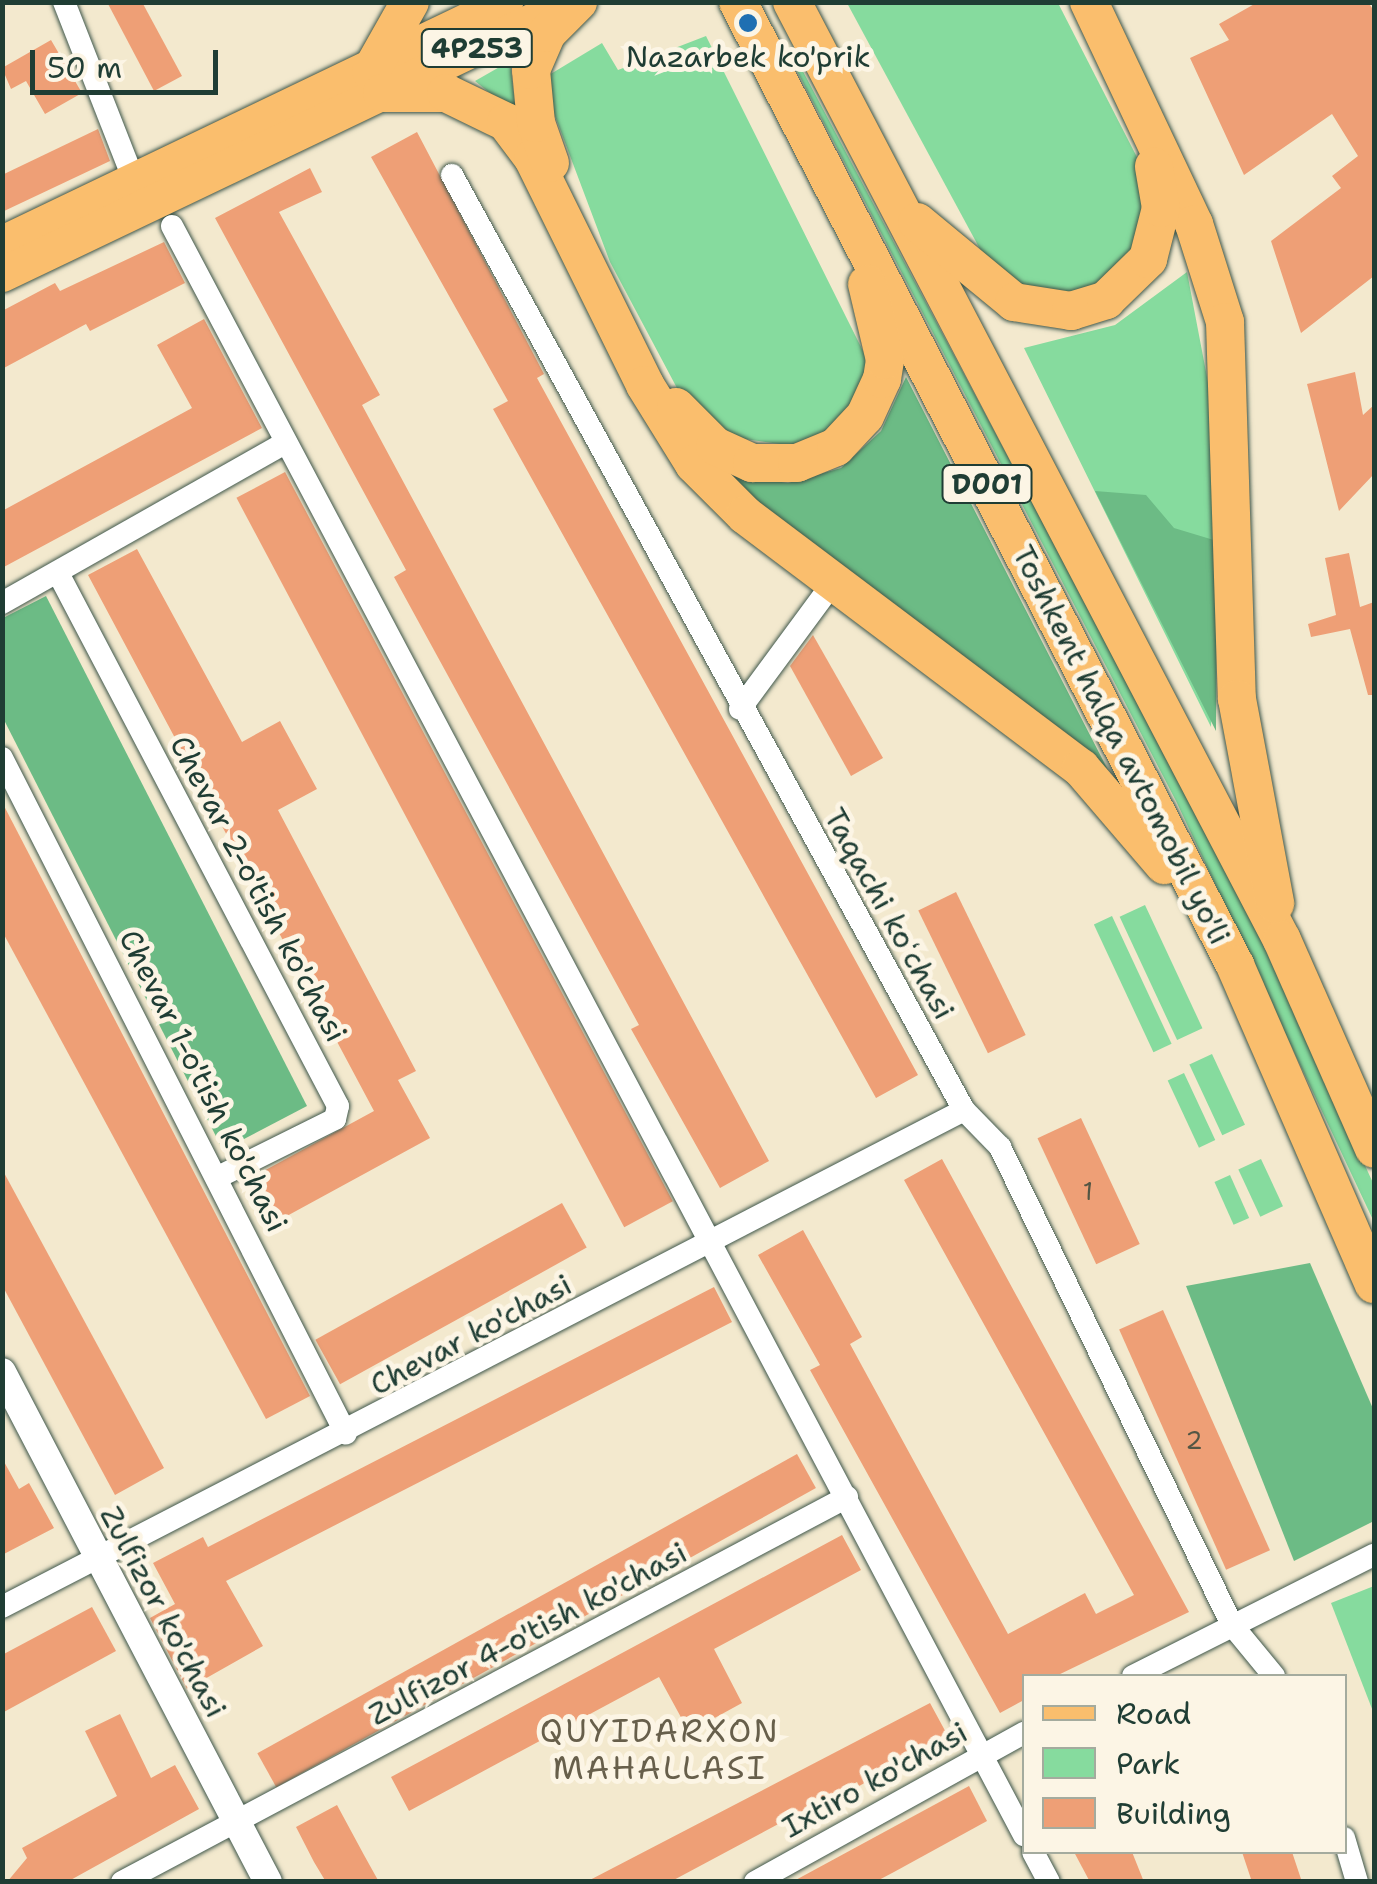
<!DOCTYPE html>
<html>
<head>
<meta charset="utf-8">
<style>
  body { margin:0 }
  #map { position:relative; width:1377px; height:1884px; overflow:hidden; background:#f3e9ce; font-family:"Shantell Sans",sans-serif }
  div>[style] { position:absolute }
  .green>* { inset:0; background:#86db9e; transform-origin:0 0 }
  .forest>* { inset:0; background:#6cbb85 }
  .building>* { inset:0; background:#ee9f76; transform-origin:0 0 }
  .roads { filter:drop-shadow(0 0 2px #3f574b) drop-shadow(0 0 2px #3f574b) }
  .minor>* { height:22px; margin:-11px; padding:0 11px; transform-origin:11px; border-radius:11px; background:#fff }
  .tertiary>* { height:28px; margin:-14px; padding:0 14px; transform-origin:14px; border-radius:14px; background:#fff }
  .primary>* { height:35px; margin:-17.5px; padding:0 17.5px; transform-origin:17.5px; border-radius:17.5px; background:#fabe6d }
  .trunk>* { height:38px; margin:-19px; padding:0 19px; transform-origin:19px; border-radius:19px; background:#fabe6d }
  .dots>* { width:28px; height:28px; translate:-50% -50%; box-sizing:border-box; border:5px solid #fcf5e5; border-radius:50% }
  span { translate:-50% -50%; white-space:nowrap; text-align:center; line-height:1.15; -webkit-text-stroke:10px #fcf5e5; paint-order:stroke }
  .number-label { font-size:25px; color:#535644 }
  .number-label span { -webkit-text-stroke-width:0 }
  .shield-label span { padding:2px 8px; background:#fcf5e5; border:2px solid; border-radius:8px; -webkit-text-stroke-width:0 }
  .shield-label { font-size:28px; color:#1f3d34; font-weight:700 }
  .poi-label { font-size:30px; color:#1f3d34 }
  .street-label { font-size:30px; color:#1f3d34 }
  .neighbourhood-label { font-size:32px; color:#675f4b; letter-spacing:2.5px }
  .frame { position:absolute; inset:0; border:5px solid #1f3d34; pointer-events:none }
  .legend { position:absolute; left:1022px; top:1674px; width:325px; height:180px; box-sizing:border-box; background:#fcf5e5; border:2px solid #a4ab9e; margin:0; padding:12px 18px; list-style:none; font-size:30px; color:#1f3d34 }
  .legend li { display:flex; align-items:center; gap:20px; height:50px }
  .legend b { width:50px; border:2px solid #a4ab9e }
  .scale { position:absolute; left:30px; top:50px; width:188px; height:45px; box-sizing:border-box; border:5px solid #1f3d34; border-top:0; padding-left:12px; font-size:30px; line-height:35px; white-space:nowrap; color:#1f3d34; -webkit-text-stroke:8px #fcf5e5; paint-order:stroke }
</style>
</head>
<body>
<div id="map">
  <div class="green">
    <div style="clip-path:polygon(847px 3px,1058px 3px,1141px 165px,1145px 234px,1089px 296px,1020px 289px,981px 251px)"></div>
    <div style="clip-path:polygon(706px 36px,865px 355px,867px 370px,840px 424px,794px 446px,730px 437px,678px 390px,610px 262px,552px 108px,549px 75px,602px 43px,618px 70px)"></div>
    <div style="clip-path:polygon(790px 47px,1233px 880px,1374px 1185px,1374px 1222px,1176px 801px,786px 50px)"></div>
    <div style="clip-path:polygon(510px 61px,516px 114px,475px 81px)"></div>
    <div style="clip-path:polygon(1187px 272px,1210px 393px,1217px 541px,1211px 727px,1024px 348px,1115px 325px)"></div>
    <div style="left:1145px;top:905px;width:136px;height:28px;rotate:65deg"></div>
    <div style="left:1112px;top:916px;width:141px;height:20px;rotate:65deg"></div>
    <div style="left:1212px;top:1054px;width:78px;height:25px;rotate:65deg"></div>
    <div style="left:1184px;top:1073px;width:74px;height:18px;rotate:65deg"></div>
    <div style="left:1261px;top:1159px;width:52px;height:25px;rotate:65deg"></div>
    <div style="left:1230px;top:1175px;width:47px;height:17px;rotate:66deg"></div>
    <div style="clip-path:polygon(1374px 1586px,1374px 1714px,1331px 1603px)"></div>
  </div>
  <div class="forest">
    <div style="clip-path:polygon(906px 377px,1109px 772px,721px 473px,788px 483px,841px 468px,881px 431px)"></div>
    <div style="clip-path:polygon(1095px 491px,1146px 495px,1174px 528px,1217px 541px,1216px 731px)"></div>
    <div style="clip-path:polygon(46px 596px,307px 1106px,223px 1150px,3px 718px,3px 618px)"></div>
    <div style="clip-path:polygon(1310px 1263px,1374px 1411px,1374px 1521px,1294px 1561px,1186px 1286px)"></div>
  </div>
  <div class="building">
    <div style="clip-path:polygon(107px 2px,142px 2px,182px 76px,154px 91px)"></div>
    <div style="clip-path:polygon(1258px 2px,1368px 2px,1374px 11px,1374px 276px,1301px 333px,1271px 241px,1341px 188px,1332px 176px,1358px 156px,1332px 114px,1244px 175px,1190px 58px,1229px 40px,1219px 24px)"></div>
    <div style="clip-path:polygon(51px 40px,82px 93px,45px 114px,26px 81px,11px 89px,2px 68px)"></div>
    <div style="clip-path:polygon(98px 129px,110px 161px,2px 212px,2px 175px)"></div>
    <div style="clip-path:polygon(417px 132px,544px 374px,537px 378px,918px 1075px,876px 1098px,493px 409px,508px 401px,371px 157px)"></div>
    <div style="clip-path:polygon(310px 168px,322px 192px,279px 212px,380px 395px,362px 405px,769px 1161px,720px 1188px,631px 1029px,639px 1025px,394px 577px,406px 570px,215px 218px)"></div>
    <div style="clip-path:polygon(164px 242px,185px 283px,90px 331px,86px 324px,2px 369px,2px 311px,55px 283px,60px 291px)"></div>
    <div style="clip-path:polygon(204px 319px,262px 428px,2px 568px,2px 511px,192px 408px,157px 345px)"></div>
    <div style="clip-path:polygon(1355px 372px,1363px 415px,1374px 405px,1374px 474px,1339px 511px,1307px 384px)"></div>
    <div style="left:285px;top:472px;width:826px;height:55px;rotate:62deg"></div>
    <div style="clip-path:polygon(137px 549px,242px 742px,280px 721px,317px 789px,278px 810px,416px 1071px,398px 1080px,430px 1138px,274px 1223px,249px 1179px,374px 1111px,88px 575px)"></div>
    <div style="clip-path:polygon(1349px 553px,1360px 607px,1374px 602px,1374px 695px,1368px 695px,1350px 629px,1311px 637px,1308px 624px,1336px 615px,1325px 558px)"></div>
    <div style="clip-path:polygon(813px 635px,883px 758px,851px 776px,790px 666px)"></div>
    <div style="clip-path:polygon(2px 802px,310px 1396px,266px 1419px,2px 931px)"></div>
    <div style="left:956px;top:892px;width:159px;height:42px;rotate:64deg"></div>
    <div style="left:1081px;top:1118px;width:139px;height:48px;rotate:65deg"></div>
    <div style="clip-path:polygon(942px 1159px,1189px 1612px,1056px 1676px,1024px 1676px,1024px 1700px,1000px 1713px,810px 1370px,820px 1365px,758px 1255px,803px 1230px,862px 1337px,850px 1344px,1008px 1634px,1085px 1593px,1096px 1614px,1134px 1595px,904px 1180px)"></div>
    <div style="clip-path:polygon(2px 1169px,164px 1468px,115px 1495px,2px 1285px)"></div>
    <div style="left:562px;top:1203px;width:51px;height:282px;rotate:61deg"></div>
    <div style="clip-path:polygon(714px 1287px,732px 1322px,226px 1581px,263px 1646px,187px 1689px,150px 1618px,175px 1604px,153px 1563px,203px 1537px,208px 1547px)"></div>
    <div style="left:1163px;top:1310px;width:263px;height:48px;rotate:66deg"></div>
    <div style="left:797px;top:1454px;width:39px;height:617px;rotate:61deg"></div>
    <div style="clip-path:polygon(2px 1458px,19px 1489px,29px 1483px,54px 1528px,2px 1555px)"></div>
    <div style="clip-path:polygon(842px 1535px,861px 1570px,714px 1649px,742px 1703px,689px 1732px,659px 1677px,409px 1811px,391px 1777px)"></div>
    <div style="clip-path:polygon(92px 1607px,116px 1651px,2px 1713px,2px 1655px)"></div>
    <div style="clip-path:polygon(930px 1703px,949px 1738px,859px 1786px,857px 1782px,670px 1882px,586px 1882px)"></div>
    <div style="clip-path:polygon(120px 1714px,151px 1778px,175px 1765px,199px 1809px,67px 1882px,7px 1882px,27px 1858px,22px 1848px,117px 1796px,85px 1731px)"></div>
    <div style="clip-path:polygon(969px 1786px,987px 1821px,894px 1872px,875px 1882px,792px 1882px)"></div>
    <div style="clip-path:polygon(337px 1805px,364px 1855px,379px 1882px,326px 1882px,314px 1862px,296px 1827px)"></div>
    <div style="clip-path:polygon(1074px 1852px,1132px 1852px,1144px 1882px,1090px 1882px)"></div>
    <div style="clip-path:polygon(1242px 1852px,1292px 1852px,1302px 1882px,1252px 1882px)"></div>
  </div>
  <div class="roads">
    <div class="minor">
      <div style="left:64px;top:2px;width:192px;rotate:68.6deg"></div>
      <div style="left:452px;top:175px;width:1066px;rotate:61.3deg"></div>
      <div style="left:964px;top:1110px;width:52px;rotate:45.8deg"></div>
      <div style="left:1000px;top:1147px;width:531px;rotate:64.11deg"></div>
      <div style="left:1232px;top:1625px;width:66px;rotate:50.5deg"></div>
      <div style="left:172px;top:226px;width:1821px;rotate:62.1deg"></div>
      <div style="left:58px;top:573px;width:602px;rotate:62.29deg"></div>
      <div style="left:338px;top:1106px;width:13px;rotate:103deg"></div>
      <div style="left:335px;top:1119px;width:128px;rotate:153.6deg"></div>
      <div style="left:2px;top:603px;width:326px;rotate:-29.5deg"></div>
      <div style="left:740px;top:709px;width:157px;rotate:-53.6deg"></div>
      <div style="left:2px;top:758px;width:758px;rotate:63.03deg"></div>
      <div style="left:2px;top:1607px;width:1083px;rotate:-27.32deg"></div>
      <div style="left:1133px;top:1676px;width:270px;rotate:-26.7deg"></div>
      <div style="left:1344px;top:1838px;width:46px;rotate:73.5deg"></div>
      <div style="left:1033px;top:1852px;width:34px;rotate:62deg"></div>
      <div style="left:122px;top:1882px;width:821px;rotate:-27.97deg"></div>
      <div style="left:755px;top:1882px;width:308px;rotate:-29deg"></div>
    </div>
    <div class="tertiary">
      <div style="left:2px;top:1372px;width:575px;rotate:62.45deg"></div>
    </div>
    <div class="primary">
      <div style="left:2px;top:243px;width:558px;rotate:-25.6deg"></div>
      <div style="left:2px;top:274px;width:631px;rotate:-25.55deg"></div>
    </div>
    <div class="trunk">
      <div style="left:738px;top:2px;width:1084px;rotate:62.7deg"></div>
      <div style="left:1235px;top:965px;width:348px;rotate:66.5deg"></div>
      <div style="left:792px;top:2px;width:1058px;rotate:62.42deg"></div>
      <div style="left:1282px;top:940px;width:228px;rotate:66.2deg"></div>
      <div style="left:1089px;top:2px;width:246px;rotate:64.7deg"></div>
      <div style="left:1194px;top:224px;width:103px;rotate:72.4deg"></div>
      <div style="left:1225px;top:322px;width:377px;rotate:88.2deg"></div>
      <div style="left:1237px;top:699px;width:208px;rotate:79.4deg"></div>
      <div style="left:371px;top:71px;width:79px;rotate:-60.5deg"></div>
      <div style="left:382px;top:93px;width:64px"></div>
      <div style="left:446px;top:93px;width:67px;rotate:25.8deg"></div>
      <div style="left:506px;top:122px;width:45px;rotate:53.1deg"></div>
      <div style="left:533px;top:158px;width:253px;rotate:63.7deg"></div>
      <div style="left:645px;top:385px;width:93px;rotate:58.2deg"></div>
      <div style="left:694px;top:464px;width:72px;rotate:45deg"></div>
      <div style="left:745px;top:515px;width:421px;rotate:37deg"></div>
      <div style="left:1081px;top:768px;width:128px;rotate:49.4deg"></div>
      <div style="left:550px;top:163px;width:42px;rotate:-109.3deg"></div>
      <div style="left:536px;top:123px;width:53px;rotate:-95.4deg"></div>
      <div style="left:531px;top:70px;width:40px;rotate:-66.6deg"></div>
      <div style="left:547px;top:33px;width:44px;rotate:-45deg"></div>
      <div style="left:917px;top:222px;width:126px;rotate:39.5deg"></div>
      <div style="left:1014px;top:302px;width:58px;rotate:9deg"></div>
      <div style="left:1071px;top:311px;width:37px;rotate:-17deg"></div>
      <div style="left:1106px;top:300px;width:59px;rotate:-44.3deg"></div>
      <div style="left:1148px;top:259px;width:53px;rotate:-75.7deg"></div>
      <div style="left:1161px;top:208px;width:42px;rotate:-99.7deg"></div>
      <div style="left:676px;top:407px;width:55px;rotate:45deg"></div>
      <div style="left:715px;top:446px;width:41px;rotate:24.7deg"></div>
      <div style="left:752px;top:463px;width:45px"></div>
      <div style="left:797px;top:463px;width:42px;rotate:-22.3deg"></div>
      <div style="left:836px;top:447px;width:42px;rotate:-46.9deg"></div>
      <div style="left:865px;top:416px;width:41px;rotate:-65.3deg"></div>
      <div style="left:882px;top:379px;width:19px;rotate:-81deg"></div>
      <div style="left:885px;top:360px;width:78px;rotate:-103.3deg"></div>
    </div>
  </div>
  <div class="dots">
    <div style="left:748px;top:23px;background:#1f6fb2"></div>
  </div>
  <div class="number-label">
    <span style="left:1088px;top:1191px">1</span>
    <span style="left:1194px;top:1440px">2</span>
  </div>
  <div class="shield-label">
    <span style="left:477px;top:48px">4Р253</span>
    <span style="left:987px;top:484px">D001</span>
  </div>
  <div class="poi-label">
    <span style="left:748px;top:57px">Nazarbek ko'prik</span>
  </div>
  <div class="street-label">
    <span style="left:1121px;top:745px;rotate:63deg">Toshkent halqa avtomobil yo'li</span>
    <span style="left:258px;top:889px;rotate:62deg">Chevar 2-o'tish ko'chasi</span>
    <span style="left:889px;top:914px;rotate:61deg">Taqachi koʻchasi</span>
    <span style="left:203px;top:1081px;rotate:63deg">Chevar 1-o'tish ko'chasi</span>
    <span style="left:471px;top:1335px;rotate:-28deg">Chevar ko'chasi</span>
    <span style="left:163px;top:1612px;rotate:62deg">Zulfizor ko'chasi</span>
    <span style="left:528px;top:1634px;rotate:-28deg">Zulfizor 4-o'tish ko'chasi</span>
    <span style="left:875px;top:1780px;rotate:-29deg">Ixtiro ko'chasi</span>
  </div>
  <div class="neighbourhood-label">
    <span style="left:660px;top:1750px">QUYIDARXON<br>MAHALLASI</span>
  </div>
  <div class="frame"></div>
  <ul class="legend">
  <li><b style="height:12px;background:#fabe6d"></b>Road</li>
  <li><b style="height:28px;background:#86db9e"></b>Park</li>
  <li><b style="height:28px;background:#ee9f76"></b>Building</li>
  </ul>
  <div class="scale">50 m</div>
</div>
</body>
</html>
